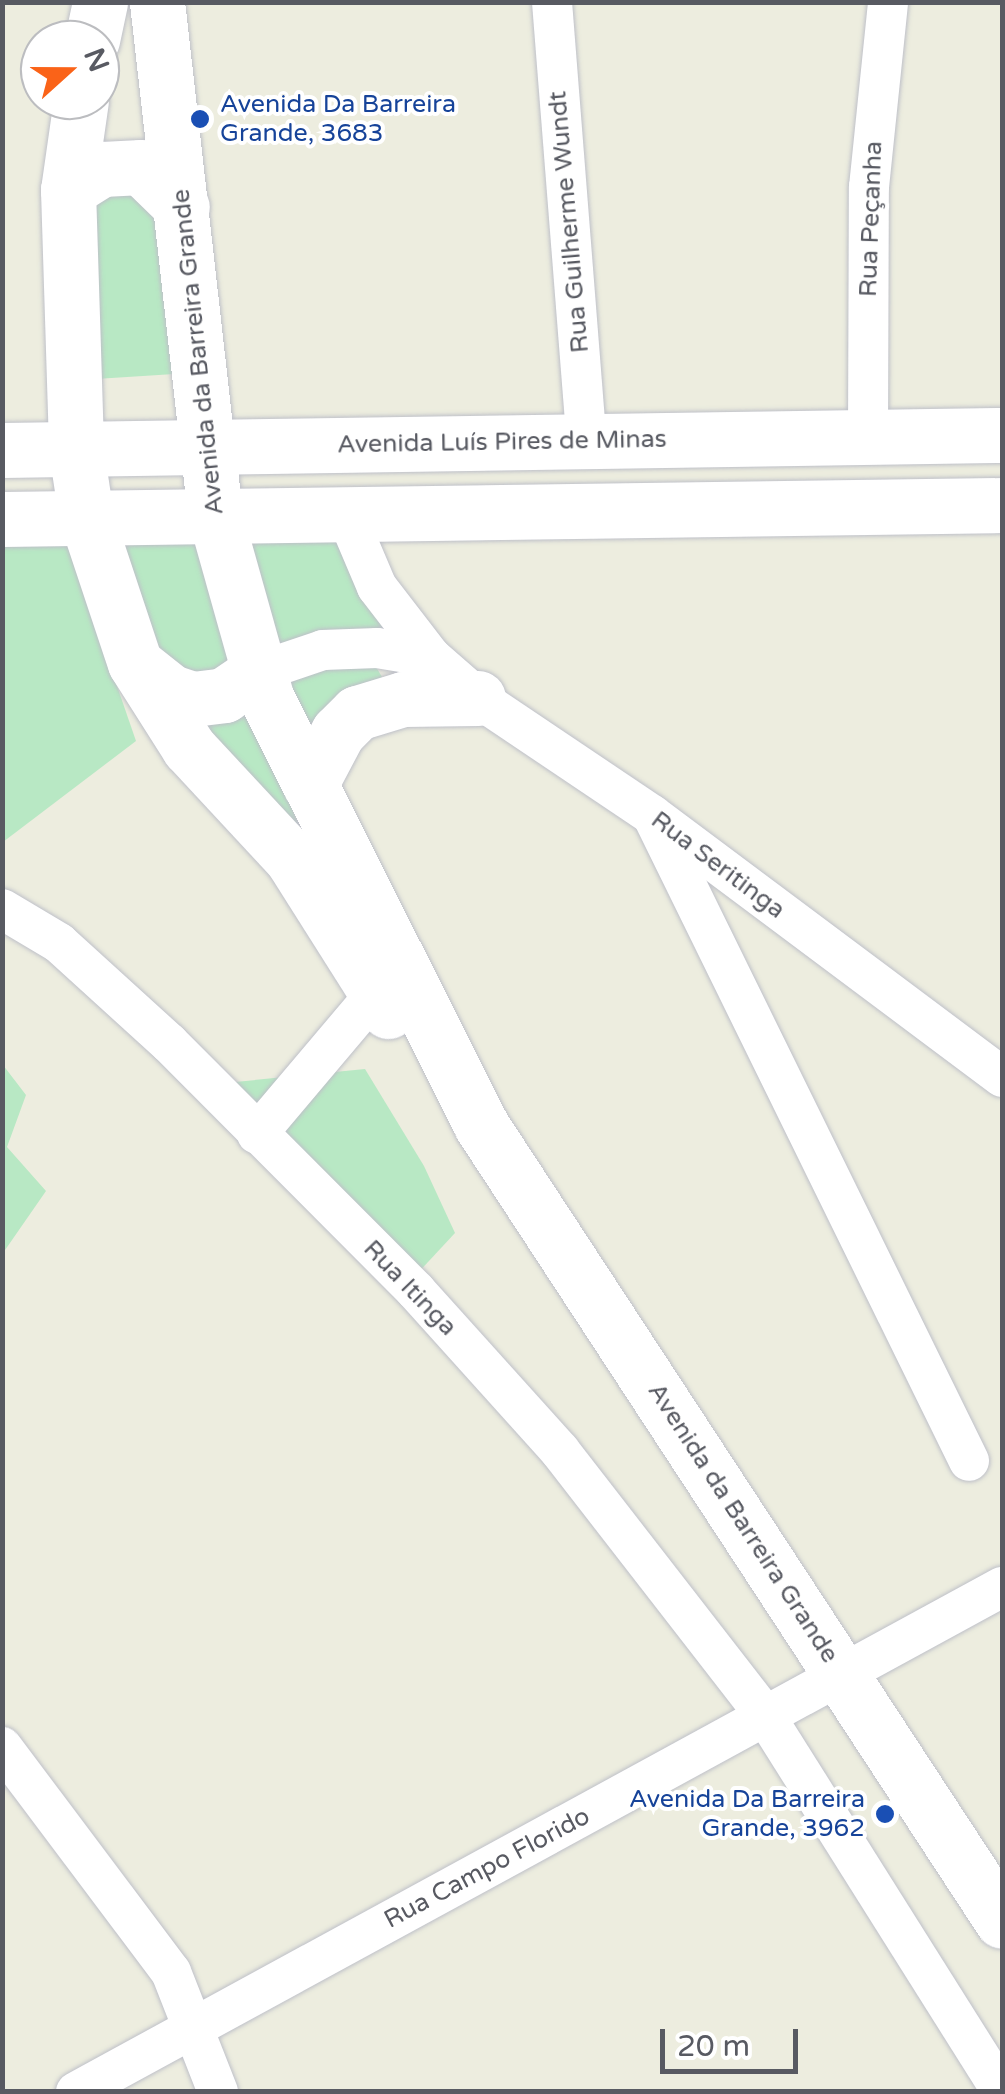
<!DOCTYPE html>
<html>
<head>
<meta charset="utf-8">
<style>
  body { margin:0 }
  #map { position:relative; width:1005px; height:2094px; overflow:hidden; background:#ededdf; font-family:"Varela Round",sans-serif }
  div>[style] { position:absolute }
  .green>* { inset:0; background:#b8e8c4 }
  .roads { filter:drop-shadow(0 0 2px #bec0c8) drop-shadow(0 0 2px #bec0c8) }
  .minor>* { height:40px; margin:-20px; padding:0 20px; transform-origin:20px; border-radius:20px; background:#fff }
  .secondary>* { height:55px; margin:-27.5px; padding:0 27.5px; transform-origin:27.5px; border-radius:27.5px; background:#fff }
  .dots>* { width:28px; height:28px; translate:-50% -50%; box-sizing:border-box; border:5px solid #fff; border-radius:50% }
  span { translate:-50% -50%; white-space:nowrap; text-align:center; line-height:1.15; -webkit-text-stroke:8px #fff; paint-order:stroke }
  .transit-label { font-size:25px; color:#164399 }
  .left { translate:0 -50%; text-align:left }
  .right { translate:-100% -50%; text-align:right }
  .street-label { font-size:25px; color:#585a62 }
  .frame { position:absolute; inset:0; border:5px solid #585a62; pointer-events:none }
  .north { position:absolute; left:20px; top:20px; width:100px; height:100px; box-sizing:border-box; background:#fff; border:2px solid #bcbdc0; border-radius:50%; rotate:69deg; font-size:28px; font-weight:700; line-height:40px; text-align:center; color:#585a62 }
  .north::after { content:''; display:block; margin:auto; width:35px; height:45px; background:#fa6318; clip-path:polygon(50% 0,100% 100%,50% 72%,0 100%) }
  .scale { position:absolute; left:660px; top:2029px; width:138px; height:45px; box-sizing:border-box; border:5px solid #585a62; border-top:0; padding-left:12px; font-size:30px; line-height:35px; white-space:nowrap; color:#585a62; -webkit-text-stroke:8px #fff; paint-order:stroke }
</style>
</head>
<body>
<div id="map">
  <div class="green">
    <div style="clip-path:polygon(119px 181px,161px 199px,190px 373px,80px 380px,76px 201px)"></div>
    <div style="clip-path:polygon(339px 532px,396px 642px,264px 648px,237px 537px)"></div>
    <div style="clip-path:polygon(210px 537px,241px 662px,197px 684px,144px 649px,113px 544px)"></div>
    <div style="clip-path:polygon(68px 544px,136px 741px,3px 842px,3px 546px)"></div>
    <div style="clip-path:polygon(372px 660px,382px 677px,307px 753px,263px 689px,296px 665px)"></div>
    <div style="clip-path:polygon(236px 702px,270px 753px,309px 851px,189px 723px)"></div>
    <div style="clip-path:polygon(3px 1065px,26px 1095px,7px 1147px,46px 1191px,3px 1253px)"></div>
    <div style="clip-path:polygon(365px 1069px,424px 1166px,455px 1233px,415px 1276px,225px 1083px)"></div>
  </div>
  <div class="roads">
    <div class="minor">
      <div style="left:552px;top:2px;width:441px;rotate:85.5deg"></div>
      <div style="left:868px;top:437px;width:250px;rotate:-89.8deg"></div>
      <div style="left:869px;top:187px;width:186px;rotate:-84.1deg"></div>
      <div style="left:346px;top:514px;width:79px;rotate:67deg"></div>
      <div style="left:377px;top:587px;width:88px;rotate:52.4deg"></div>
      <div style="left:431px;top:657px;width:62px;rotate:41.1deg"></div>
      <div style="left:478px;top:698px;width:210px;rotate:33.9deg"></div>
      <div style="left:652px;top:815px;width:437px;rotate:36.8deg"></div>
      <div style="left:258px;top:672px;width:69px;rotate:-18.7deg"></div>
      <div style="left:323px;top:650px;width:54px;rotate:-2.1deg"></div>
      <div style="left:377px;top:648px;width:55px;rotate:9.5deg"></div>
      <div style="left:654px;top:819px;width:715px;rotate:63.86deg"></div>
      <div style="left:2px;top:909px;width:66px;rotate:30.8deg"></div>
      <div style="left:59px;top:943px;width:149px;rotate:42.3deg"></div>
      <div style="left:169px;top:1043px;width:350px;rotate:45.1deg"></div>
      <div style="left:416px;top:1291px;width:215px;rotate:48deg"></div>
      <div style="left:560px;top:1451px;width:336px;rotate:52.2deg"></div>
      <div style="left:766px;top:1717px;width:443px;rotate:57.8deg"></div>
      <div style="left:257px;top:1134px;width:185px;rotate:-49.8deg"></div>
      <div style="left:2px;top:1747px;width:281px;rotate:53.1deg"></div>
      <div style="left:171px;top:1972px;width:129px;rotate:68.6deg"></div>
      <div style="left:76px;top:2092px;width:1055px;rotate:-28.61deg"></div>
    </div>
    <div class="secondary">
      <div style="left:157px;top:2px;width:516px;rotate:83.55deg"></div>
      <div style="left:215px;top:515px;width:189px;rotate:74.3deg"></div>
      <div style="left:266px;top:697px;width:479px;rotate:63.3deg"></div>
      <div style="left:481px;top:1125px;width:951px;rotate:56.79deg"></div>
      <div style="left:92px;top:40px;width:39px;rotate:-78deg"></div>
      <div style="left:81px;top:100px;width:91px;rotate:98.2deg"></div>
      <div style="left:68px;top:190px;width:260px;rotate:88.2deg"></div>
      <div style="left:76px;top:450px;width:67px;rotate:81.4deg"></div>
      <div style="left:86px;top:516px;width:155px;rotate:71.6deg"></div>
      <div style="left:135px;top:663px;width:101px;rotate:57.6deg"></div>
      <div style="left:189px;top:748px;width:151px;rotate:47.1deg"></div>
      <div style="left:292px;top:859px;width:180px;rotate:57.7deg"></div>
      <div style="left:68px;top:190px;width:40px;rotate:-32deg"></div>
      <div style="left:102px;top:169px;width:39px;rotate:-3deg"></div>
      <div style="left:141px;top:167px;width:57px;rotate:44.3deg"></div>
      <div style="left:2px;top:450px;width:1000px;rotate:-0.86deg"></div>
      <div style="left:2px;top:519px;width:1000px;rotate:-0.8deg"></div>
      <div style="left:137px;top:665px;width:43px;rotate:38.5deg"></div>
      <div style="left:171px;top:692px;width:23px;rotate:18deg"></div>
      <div style="left:193px;top:699px;width:31px;rotate:-7deg"></div>
      <div style="left:224px;top:695px;width:41px;rotate:-34.1deg"></div>
      <div style="left:310px;top:785px;width:60px;rotate:-62.2deg"></div>
      <div style="left:338px;top:732px;width:27px;rotate:-45deg"></div>
      <div style="left:357px;top:713px;width:48px;rotate:-16.9deg"></div>
      <div style="left:403px;top:699px;width:75px;rotate:-0.8deg"></div>
    </div>
  </div>
  <div class="dots">
    <div style="left:200px;top:119px;background:#1a4fb4"></div>
    <div style="left:885px;top:1814px;background:#1a4fb4"></div>
  </div>
  <div class="transit-label">
    <span class="left" style="left:220px;top:119px">Avenida Da Barreira<br>Grande, 3683</span>
    <span class="right" style="left:865px;top:1814px">Avenida Da Barreira<br>Grande, 3962</span>
  </div>
  <div class="street-label">
    <span style="left:871px;top:219px;rotate:-88deg">Rua Peçanha</span>
    <span style="left:569px;top:222px;rotate:-95deg">Rua Guilherme Wundt</span>
    <span style="left:198px;top:352px;rotate:-96deg">Avenida da Barreira Grande</span>
    <span style="left:502px;top:442px;rotate:-1deg">Avenida Luís Pires de Minas</span>
    <span style="left:718px;top:865px;rotate:37deg">Rua Seritinga</span>
    <span style="left:410px;top:1288px;rotate:46deg">Rua Itinga</span>
    <span style="left:743px;top:1523px;rotate:57deg">Avenida da Barreira Grande</span>
    <span style="left:487px;top:1868px;rotate:-28deg">Rua Campo Florido</span>
  </div>
  <div class="frame"></div>
  <div class="north">N</div>
  <div class="scale">20 m</div>
</div>
</body>
</html>
